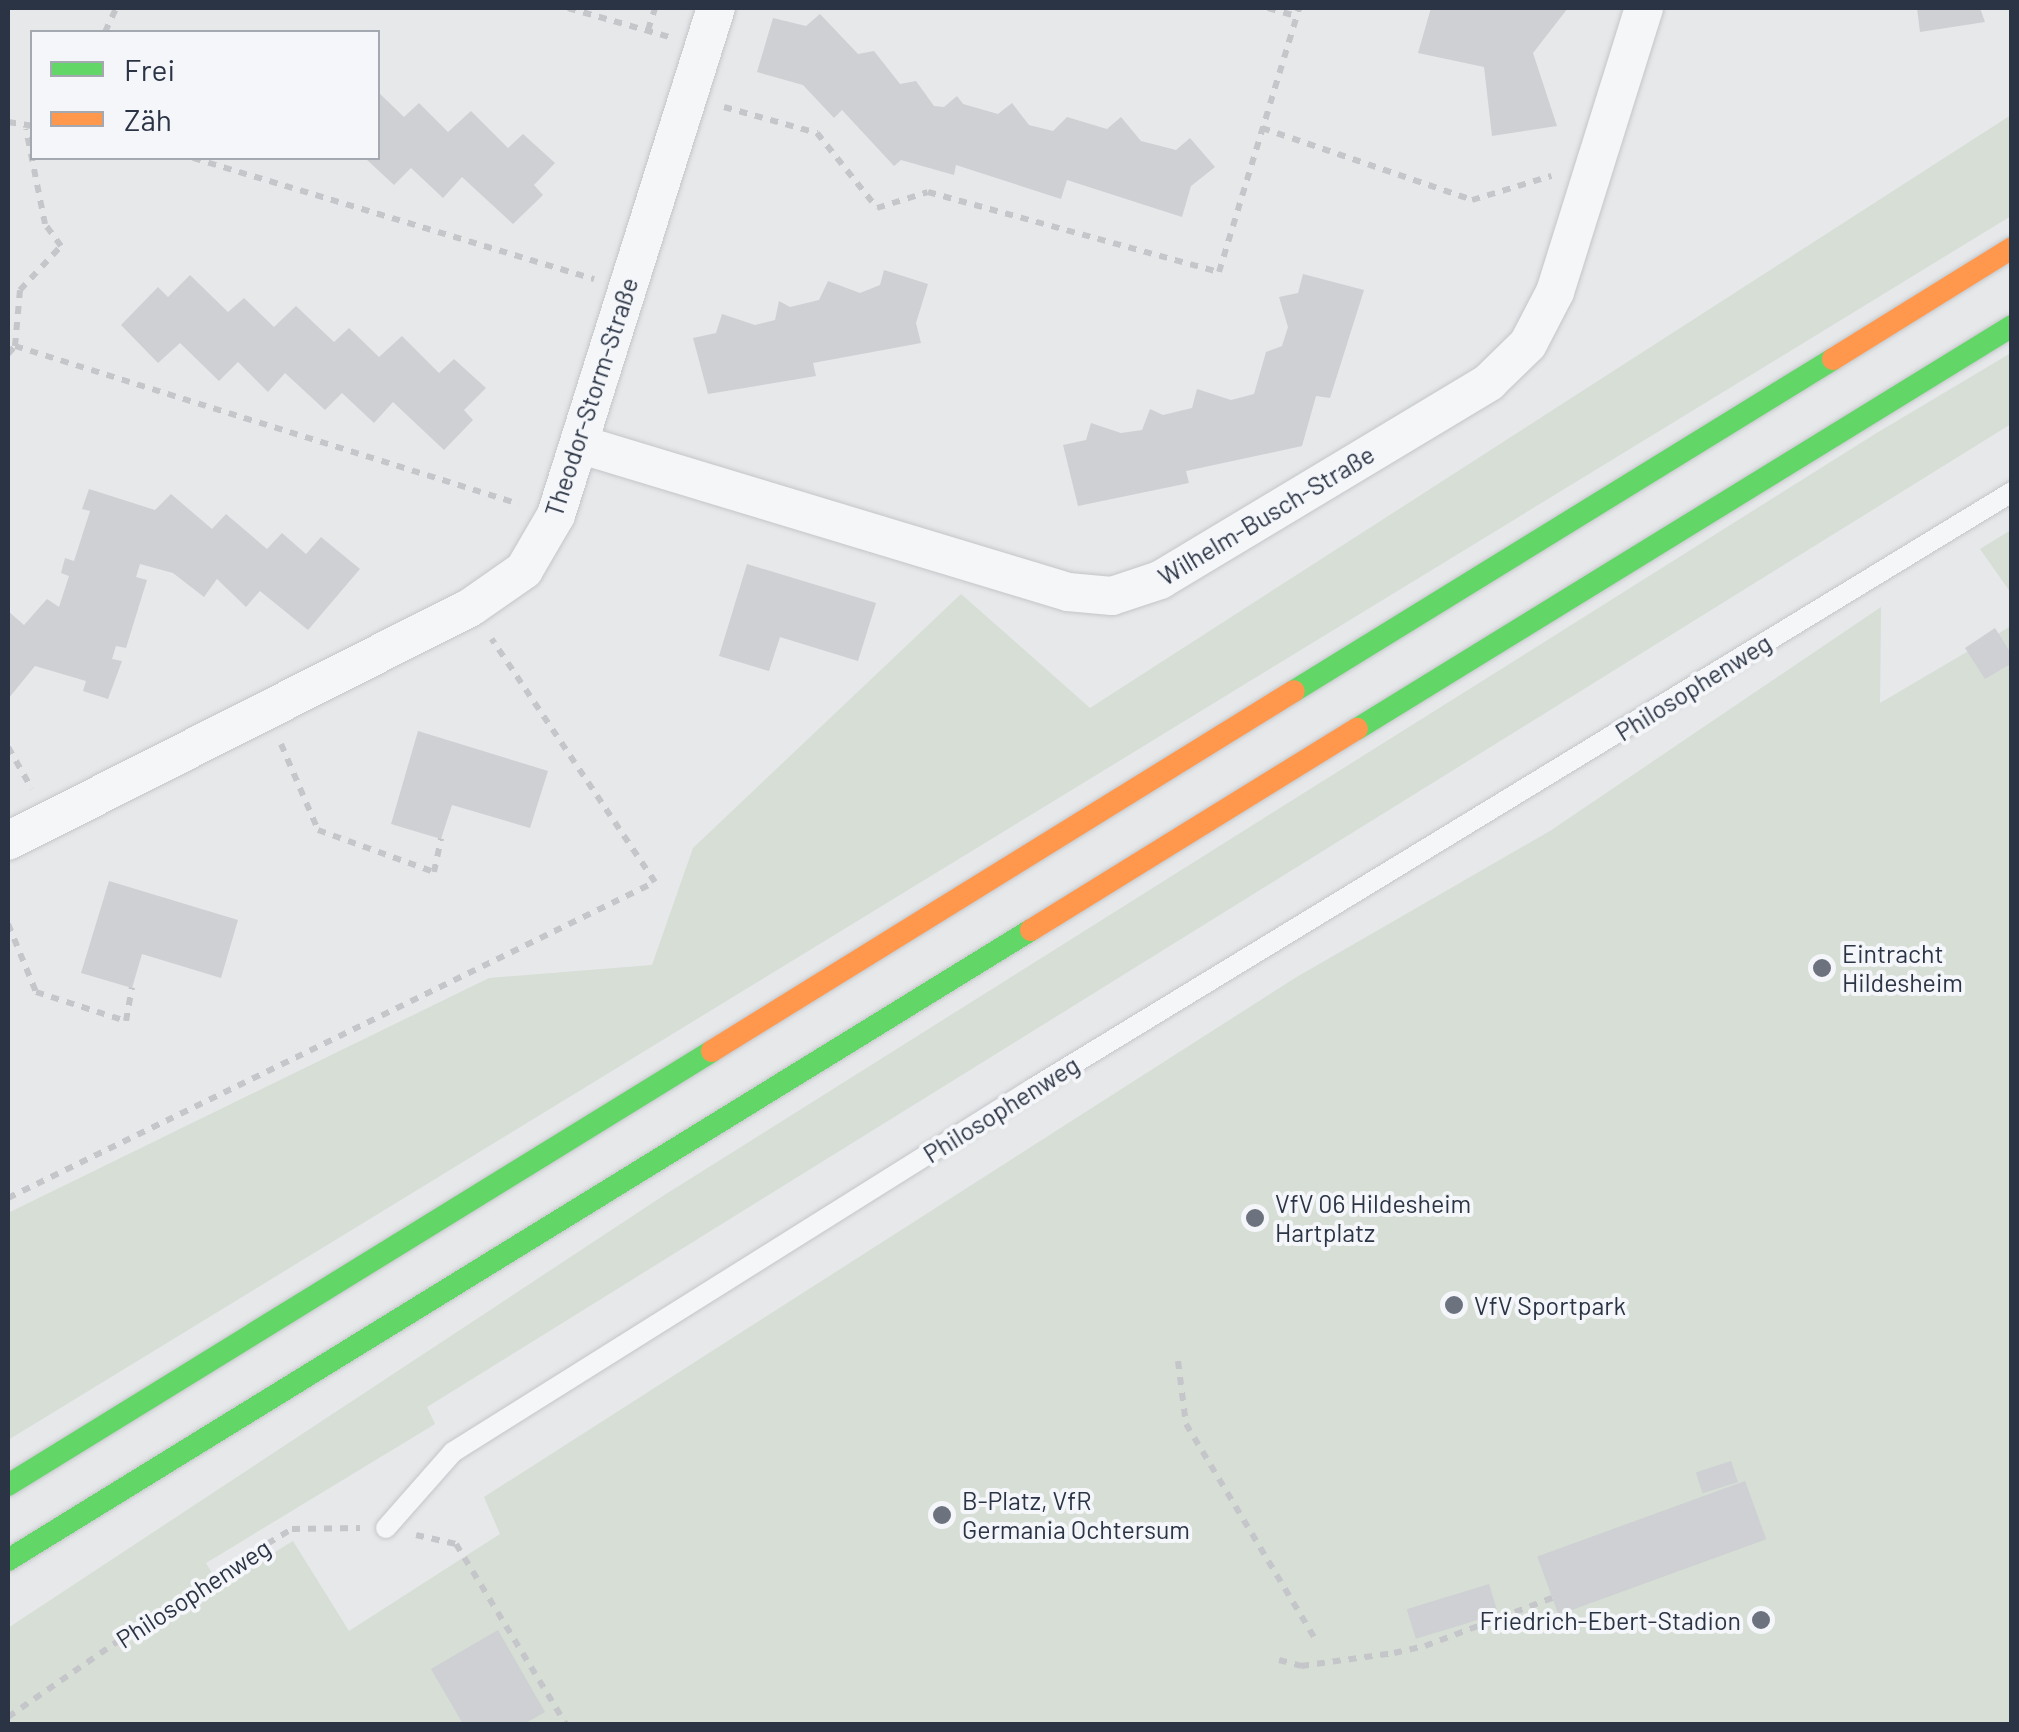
<!DOCTYPE html>
<html>
<head>
<meta charset="utf-8">
<style>
  body { margin:0 }
  #map { position:relative; width:2019px; height:1732px; overflow:hidden; background:#e6e8ea; font-family:Barlow,sans-serif }
  div>[style] { position:absolute }
  .green>* { inset:0; background:#d6ded6 }
  .building>* { inset:0; background:#ced0d3; transform-origin:0 0 }
  .path>* { height:6px; margin-top:-3px; transform-origin:0; background:repeating-linear-gradient(90deg,#c5c6ca 0 8px,transparent 0 16px) }
  .roads { filter:drop-shadow(0 0 2px #c4c6c8) drop-shadow(0 0 2px #c4c6c8) }
  .lane>* { height:20px; margin:-10px; padding:0 10px; transform-origin:10px; border-radius:10px; background:#f5f6f7 }
  .street>* { height:38px; margin:-19px; padding:0 19px; transform-origin:19px; border-radius:19px; background:#f5f6f7 }
  .fast>* { height:22px; margin:-11px; padding:0 11px; transform-origin:11px; border-radius:11px; background:#63d668 }
  .slow>* { height:22px; margin:-11px; padding:0 11px; transform-origin:11px; border-radius:11px; background:#ff974d }
  .dots>* { width:28px; height:28px; translate:-50% -50%; box-sizing:border-box; border:5px solid #f4f6f9; border-radius:50% }
  span { translate:-50% -50%; white-space:nowrap; text-align:center; line-height:1.15; -webkit-text-stroke:8px #f4f6f9; paint-order:stroke }
  .street-label { font-size:25px; color:#2b3445 }
  .poi-label { font-size:25px; color:#2b3445 }
  .left { translate:0 -50%; text-align:left }
  .right { translate:-100% -50%; text-align:right }
  .frame { position:absolute; inset:0; border:10px solid #2b3445; pointer-events:none }
  .legend { position:absolute; left:30px; top:30px; width:350px; height:130px; box-sizing:border-box; background:#f4f6f9; border:2px solid #a4a8b1; margin:0; padding:12px 18px; list-style:none; font-size:30px; color:#2b3445 }
  .legend li { display:flex; align-items:center; gap:20px; height:50px }
  .legend b { width:50px; border:2px solid #a4a8b1 }
</style>
</head>
<body>
<div id="map">
  <div class="green">
    <div style="clip-path:polygon(2011px 115px,2011px 216px,8px 1440px,8px 1213px,489px 978px,652px 965px,693px 848px,961px 594px,1090px 708px)"></div>
    <div style="clip-path:polygon(2011px 353px,2011px 424px,427px 1407px,435px 1424px,206px 1563px,220px 1586px,293px 1541px,349px 1631px,500px 1534px,484px 1497px,1295px 978px,1550px 831px,1881px 607px,1880px 703px,2011px 626px,2011px 1724px,8px 1724px,8px 1628px,666px 1194px,1875px 434px)"></div>
    <div style="clip-path:polygon(2011px 530px,2011px 593px,1980px 549px)"></div>
  </div>
  <div class="building">
    <div style="clip-path:polygon(1431px 8px,1568px 8px,1533px 53px,1557px 126px,1492px 136px,1484px 67px,1418px 53px)"></div>
    <div style="clip-path:polygon(1917px 8px,1980px 8px,1985px 22px,1920px 32px)"></div>
    <div style="clip-path:polygon(820px 14px,858px 54px,874px 51px,900px 84px,916px 81px,934px 106px,944px 107px,957px 96px,963px 104px,998px 114px,1012px 103px,1029px 125px,1053px 131px,1067px 117px,1107px 129px,1121px 117px,1141px 141px,1176px 150px,1190px 138px,1215px 167px,1191px 186px,1182px 217px,1067px 180px,1061px 199px,956px 165px,954px 175px,901px 160px,894px 166px,842px 110px,834px 118px,803px 85px,757px 72px,773px 18px,806px 26px)"></div>
    <div style="clip-path:polygon(378px 92px,404px 117px,419px 103px,448px 132px,471px 111px,508px 148px,523px 134px,555px 163px,534px 185px,543px 195px,513px 224px,462px 177px,443px 198px,411px 168px,394px 185px,365px 158px,378px 158px)"></div>
    <div style="clip-path:polygon(884px 270px,928px 284px,916px 323px,921px 343px,813px 363px,816px 376px,708px 394px,693px 338px,716px 333px,722px 314px,755px 325px,775px 320px,779px 301px,790px 307px,819px 300px,828px 281px,860px 293px,880px 285px)"></div>
    <div style="clip-path:polygon(1303px 274px,1364px 290px,1330px 398px,1316px 396px,1302px 446px,1186px 471px,1189px 483px,1078px 506px,1063px 445px,1086px 440px,1091px 423px,1121px 433px,1142px 430px,1150px 409px,1163px 415px,1192px 408px,1197px 389px,1231px 400px,1254px 394px,1266px 352px,1282px 346px,1288px 327px,1279px 297px,1298px 293px)"></div>
    <div style="clip-path:polygon(190px 275px,228px 312px,244px 298px,274px 327px,296px 306px,334px 342px,349px 328px,379px 357px,402px 336px,439px 373px,454px 359px,486px 388px,464px 410px,473px 420px,444px 450px,393px 402px,374px 423px,342px 393px,325px 410px,285px 373px,268px 392px,238px 362px,219px 381px,180px 343px,158px 363px,121px 325px,158px 287px,168px 297px)"></div>
    <div style="clip-path:polygon(89px 489px,155px 510px,171px 494px,212px 529px,226px 514px,267px 549px,282px 533px,306px 554px,321px 537px,360px 569px,308px 630px,260px 591px,246px 607px,217px 579px,204px 597px,173px 573px,140px 564px,136px 577px,147px 580px,126px 648px,116px 646px,112px 659px,122px 661px,108px 699px,83px 691px,86px 681px,35px 666px,8px 699px,8px 611px,24px 625px,47px 599px,59px 607px,69px 576px,61px 573px,65px 558px,74px 561px,90px 511px,82px 509px)"></div>
    <div style="clip-path:polygon(747px 564px,876px 603px,858px 661px,780px 637px,769px 671px,719px 656px)"></div>
    <div style="clip-path:polygon(1995px 628px,2012px 655px,2012px 663px,1985px 679px,1965px 648px)"></div>
    <div style="clip-path:polygon(418px 731px,548px 771px,530px 828px,452px 805px,441px 839px,391px 824px)"></div>
    <div style="clip-path:polygon(109px 881px,238px 920px,221px 978px,142px 954px,132px 988px,81px 973px)"></div>
    <div style="left:1731px;top:1461px;width:22px;height:37px;rotate:72deg"></div>
    <div style="left:1745px;top:1481px;width:62px;height:221px;rotate:70deg"></div>
    <div style="left:1489px;top:1584px;width:31px;height:86px;rotate:73deg"></div>
    <div style="clip-path:polygon(498px 1630px,545px 1712px,524px 1724px,463px 1724px,431px 1669px)"></div>
  </div>
  <div class="path">
    <div style="left:568px;top:8px;width:105px;rotate:16deg"></div>
    <div style="left:1268px;top:8px;width:29px;rotate:16deg"></div>
    <div style="left:648px;top:30px;width:23px;rotate:-72deg"></div>
    <div style="left:105px;top:32px;width:26px;rotate:-65deg"></div>
    <div style="left:724px;top:107px;width:97px;rotate:15.6deg"></div>
    <div style="left:817px;top:133px;width:96px;rotate:51.3deg"></div>
    <div style="left:877px;top:208px;width:53px;rotate:-17.4deg"></div>
    <div style="left:928px;top:192px;width:302px;rotate:15.4deg"></div>
    <div style="left:1219px;top:272px;width:276px;rotate:-73.1deg"></div>
    <div style="left:8px;top:122px;width:24px;rotate:9deg"></div>
    <div style="left:1262px;top:128px;width:222px;rotate:18.9deg"></div>
    <div style="left:1472px;top:200px;width:83px;rotate:-16.9deg"></div>
    <div style="left:193px;top:158px;width:419px;rotate:16.8deg"></div>
    <div style="left:15px;top:346px;width:528px;rotate:17.41deg"></div>
    <div style="left:8px;top:354px;width:11px;rotate:-49deg"></div>
    <div style="left:15px;top:346px;width:56px;rotate:-84.9deg"></div>
    <div style="left:20px;top:290px;width:60px;rotate:-47deg"></div>
    <div style="left:61px;top:246px;width:27px;rotate:-126deg"></div>
    <div style="left:45px;top:224px;width:97px;rotate:-101.3deg"></div>
    <div style="left:281px;top:744px;width:94px;rotate:66.7deg"></div>
    <div style="left:318px;top:830px;width:123px;rotate:19.9deg"></div>
    <div style="left:434px;top:872px;width:34px;rotate:-78deg"></div>
    <div style="left:8px;top:747px;width:48px;rotate:60.3deg"></div>
    <div style="left:8px;top:924px;width:74px;rotate:67.6deg"></div>
    <div style="left:36px;top:992px;width:95px;rotate:17.9deg"></div>
    <div style="left:126px;top:1021px;width:34px;rotate:-80deg"></div>
    <div style="left:8px;top:1198px;width:720px;rotate:-26.03deg"></div>
    <div style="left:655px;top:882px;width:293px;rotate:-123.9deg"></div>
    <div style="left:1178px;top:1361px;width:64px;rotate:82.8deg"></div>
    <div style="left:1186px;top:1424px;width:252px;rotate:59deg"></div>
    <div style="left:416px;top:1535px;width:41px;rotate:12.7deg"></div>
    <div style="left:456px;top:1544px;width:211px;rotate:58.6deg"></div>
    <div style="left:1279px;top:1660px;width:23px;rotate:15deg"></div>
    <div style="left:1301px;top:1666px;width:94px;rotate:-8deg"></div>
    <div style="left:1394px;top:1653px;width:32px;rotate:-13deg"></div>
    <div style="left:1425px;top:1646px;width:136px;rotate:-20.7deg"></div>
    <div style="left:8px;top:1717px;width:232px;rotate:-34.6deg"></div>
    <div style="left:199px;top:1585px;width:109px;rotate:-31.1deg"></div>
    <div style="left:292px;top:1529px;width:68px;rotate:-0.8deg"></div>
  </div>
  <div class="roads">
    <div class="lane">
      <div style="left:386px;top:1528px;width:101px;rotate:-48.6deg"></div>
      <div style="left:453px;top:1452px;width:683px;rotate:-32.09deg"></div>
      <div style="left:1032px;top:1089px;width:1148px;rotate:-31.35deg"></div>
    </div>
    <div class="street">
      <div style="left:579px;top:444px;width:511px;rotate:16.84deg"></div>
      <div style="left:1068px;top:592px;width:44px;rotate:5.2deg"></div>
      <div style="left:1112px;top:596px;width:51px;rotate:-18.4deg"></div>
      <div style="left:1160px;top:580px;width:384px;rotate:-31deg"></div>
      <div style="left:1489px;top:382px;width:54px;rotate:-44.3deg"></div>
      <div style="left:1528px;top:344px;width:59px;rotate:-62.6deg"></div>
      <div style="left:1555px;top:292px;width:298px;rotate:-72.6deg"></div>
      <div style="left:8px;top:841px;width:519px;rotate:-26.81deg"></div>
      <div style="left:471px;top:607px;width:65px;rotate:-34.9deg"></div>
      <div style="left:524px;top:570px;width:64px;rotate:-59.8deg"></div>
      <div style="left:556px;top:515px;width:532px;rotate:-72.49deg"></div>
    </div>
    <div class="fast">
      <div style="left:1294px;top:691px;width:633px;rotate:-31.63deg"></div>
      <div style="left:1357px;top:729px;width:769px;rotate:-31.6deg"></div>
      <div style="left:8px;top:1485px;width:827px;rotate:-31.65deg"></div>
      <div style="left:8px;top:1560px;width:1201px;rotate:-31.63deg"></div>
    </div>
    <div class="slow">
      <div style="left:1833px;top:359px;width:211px;rotate:-31.8deg"></div>
      <div style="left:1031px;top:930px;width:383px;rotate:-31.7deg"></div>
      <div style="left:712px;top:1051px;width:684px;rotate:-31.74deg"></div>
    </div>
  </div>
  <div class="dots">
    <div style="left:1822px;top:968px;background:#6c737f"></div>
    <div style="left:1255px;top:1218px;background:#6c737f"></div>
    <div style="left:1454px;top:1305px;background:#6c737f"></div>
    <div style="left:942px;top:1515px;background:#6c737f"></div>
    <div style="left:1761px;top:1620px;background:#6c737f"></div>
  </div>
  <div class="street-label">
    <span style="left:591px;top:397px;rotate:-72deg">Theodor-Storm-Straße</span>
    <span style="left:1266px;top:515px;rotate:-31deg">Wilhelm-Busch-Straße</span>
    <span style="left:1693px;top:687px;rotate:-32deg">Philosophenweg</span>
    <span style="left:1001px;top:1109px;rotate:-32deg">Philosophenweg</span>
    <span style="left:193px;top:1593px;rotate:-33deg">Philosophenweg</span>
  </div>
  <div class="poi-label">
    <span class="left" style="left:1842px;top:968px">Eintracht<br>Hildesheim</span>
    <span class="left" style="left:1275px;top:1218px">VfV 06 Hildesheim<br>Hartplatz</span>
    <span class="left" style="left:1474px;top:1305px">VfV Sportpark</span>
    <span class="left" style="left:962px;top:1515px">B-Platz, VfR<br>Germania Ochtersum</span>
    <span class="right" style="left:1741px;top:1620px">Friedrich-Ebert-Stadion</span>
  </div>
  <div class="frame"></div>
  <ul class="legend">
  <li><b style="height:12px;background:#63d668"></b>Frei</li>
  <li><b style="height:12px;background:#ff974d"></b>Zäh</li>
  </ul>
</div>
</body>
</html>
